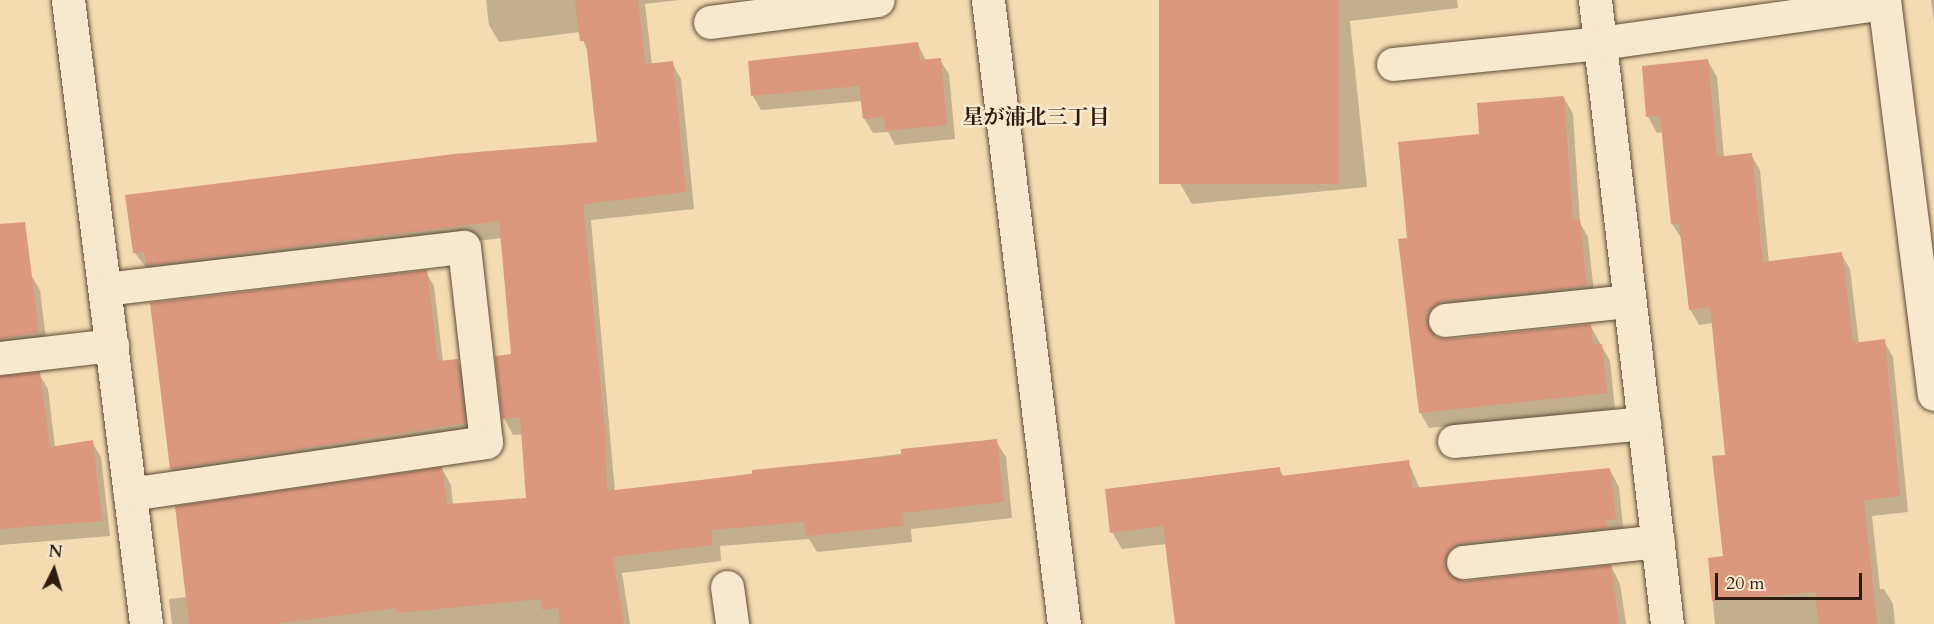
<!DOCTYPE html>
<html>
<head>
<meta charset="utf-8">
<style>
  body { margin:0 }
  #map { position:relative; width:1934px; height:624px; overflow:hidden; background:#f4dbb2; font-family:Cardo,"Noto Serif JP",serif }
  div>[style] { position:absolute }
  .shadow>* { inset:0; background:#0003 }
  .building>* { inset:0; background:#db987f; transform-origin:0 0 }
  .roads { filter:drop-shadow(0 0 2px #5e4b38) drop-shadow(0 0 2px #5e4b38) }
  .minor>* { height:33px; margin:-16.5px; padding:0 16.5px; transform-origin:16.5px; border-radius:16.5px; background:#f8e8cd }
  span { translate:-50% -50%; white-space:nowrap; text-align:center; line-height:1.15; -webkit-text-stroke:5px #f8e8cd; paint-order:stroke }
  .neighbourhood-label { font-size:21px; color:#2c1b0f; font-weight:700 }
  .north { position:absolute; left:24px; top:540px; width:60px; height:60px; -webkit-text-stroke:4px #f8e8cd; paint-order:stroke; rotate:5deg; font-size:16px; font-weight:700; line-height:24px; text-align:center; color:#2c1b0f }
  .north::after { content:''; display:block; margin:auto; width:21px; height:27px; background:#2c1b0f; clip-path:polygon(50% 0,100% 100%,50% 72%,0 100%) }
  .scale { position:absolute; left:1715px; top:573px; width:147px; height:27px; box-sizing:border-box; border:3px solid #2c1b0f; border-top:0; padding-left:8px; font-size:18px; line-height:21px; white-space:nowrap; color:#2c1b0f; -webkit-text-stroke:4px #f8e8cd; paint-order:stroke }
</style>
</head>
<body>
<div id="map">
  <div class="shadow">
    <div style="clip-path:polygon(486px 0,679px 0,645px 4px,652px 65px,672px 63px,681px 79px,694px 209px,591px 220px,615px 492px,996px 441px,1006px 457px,1012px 518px,911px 529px,912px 542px,817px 552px,809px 539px,720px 546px,721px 561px,622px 573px,630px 624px,172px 624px,169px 599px,187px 597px,442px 469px,451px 485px,453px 505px,528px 499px,523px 434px,513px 435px,504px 418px,513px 356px,502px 238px,157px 281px,134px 252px,599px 143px,589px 55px,580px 32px,499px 42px,489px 25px)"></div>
    <div style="clip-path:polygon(1161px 0,1457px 0,1458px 8px,1350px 21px,1367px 187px,1192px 204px,1179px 182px)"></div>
    <div style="clip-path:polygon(1931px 0,1934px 0,1934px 22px)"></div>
    <div style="clip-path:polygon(918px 44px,926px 61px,940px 60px,949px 74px,955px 139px,895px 145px,888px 132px,873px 133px,864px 118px,862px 101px,761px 110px,753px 96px)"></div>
    <div style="clip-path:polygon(1708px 61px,1717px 77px,1724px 157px,1751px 155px,1760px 170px,1769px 263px,1841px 254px,1850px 269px,1859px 344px,1884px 341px,1893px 357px,1908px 512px,1872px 516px,1880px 589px,1884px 589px,1893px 604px,1895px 624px,1715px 624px,1709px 559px,1725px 558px,1727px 456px,1713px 323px,1699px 325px,1690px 309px,1682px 239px,1672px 224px,1663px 132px,1657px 133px,1648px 117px,1644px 67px)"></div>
    <div style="clip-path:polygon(1564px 98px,1573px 114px,1580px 223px,1588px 237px,1595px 302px,1437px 328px,1435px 337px,1447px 340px,1590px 325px,1610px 361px,1615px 409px,1429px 428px,1420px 412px,1409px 239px,1481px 136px)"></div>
    <div style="clip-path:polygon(426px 272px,434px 286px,443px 362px,457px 361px,465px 375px,472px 437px,180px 483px,171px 469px)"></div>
    <div style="clip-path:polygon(31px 275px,40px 290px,47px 347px,0 357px,0 279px)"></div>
    <div style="clip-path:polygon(39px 374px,48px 389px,55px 447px,92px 442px,101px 457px,110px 536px,0 545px,0 376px)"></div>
    <div style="clip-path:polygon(1408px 461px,1420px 489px,1610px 470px,1619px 487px,1624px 536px,1461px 564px,1455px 578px,1464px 582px,1611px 566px,1620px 584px,1626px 624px,1177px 624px,1167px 544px,1122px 549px,1112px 532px,1279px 469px,1284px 477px)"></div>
  </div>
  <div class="building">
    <div style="clip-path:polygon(575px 0,638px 0,645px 64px,673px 61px,686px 192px,583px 204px,605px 431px,607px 491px,752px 474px,752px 470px,901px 455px,901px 449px,997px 439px,1004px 502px,902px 513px,904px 526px,806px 536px,804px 522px,711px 530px,713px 545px,613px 557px,624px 624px,560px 624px,558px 608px,542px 610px,541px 599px,397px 613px,396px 608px,274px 624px,189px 624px,175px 506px,442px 467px,447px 504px,526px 498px,520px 417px,502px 419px,495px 356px,511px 354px,499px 221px,146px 265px,144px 252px,133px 253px,125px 195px,454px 154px,597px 142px,586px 41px,580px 41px)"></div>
    <div style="left:1159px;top:0;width:180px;height:184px"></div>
    <div style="clip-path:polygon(918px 42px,920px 60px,941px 58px,947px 125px,885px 131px,884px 117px,863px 119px,859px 86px,751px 96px,748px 61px)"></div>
    <div style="clip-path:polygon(1708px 59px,1717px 157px,1752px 153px,1763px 262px,1842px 252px,1853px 343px,1885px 339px,1900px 496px,1864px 500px,1877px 624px,1819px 624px,1815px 592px,1712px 601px,1708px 558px,1723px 556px,1712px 456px,1725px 455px,1710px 307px,1689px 310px,1679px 223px,1671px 224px,1660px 116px,1646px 117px,1642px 66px)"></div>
    <div style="clip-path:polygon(1564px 96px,1573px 220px,1580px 219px,1587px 286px,1443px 301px,1428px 312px,1426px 323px,1437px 337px,1447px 339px,1591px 324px,1593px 345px,1602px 344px,1607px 393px,1419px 413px,1398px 239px,1407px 238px,1398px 142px,1479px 134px,1477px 103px)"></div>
    <div style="clip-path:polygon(25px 222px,39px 332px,0 339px,0 224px)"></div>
    <div style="clip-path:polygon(427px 270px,438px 361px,458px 359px,465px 423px,170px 469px,150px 303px)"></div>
    <div style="clip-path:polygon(40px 372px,50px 447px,93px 440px,102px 521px,0 529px,0 376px)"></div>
    <div style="clip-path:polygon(1409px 460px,1413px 488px,1610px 468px,1616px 519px,1606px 520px,1607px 528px,1461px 543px,1452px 547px,1444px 563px,1448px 573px,1464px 581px,1611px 565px,1619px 624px,1175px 624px,1163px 526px,1110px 533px,1105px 489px,1280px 467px,1281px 476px)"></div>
  </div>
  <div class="roads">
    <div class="minor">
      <div style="left:68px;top:0;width:629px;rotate:82.87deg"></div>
      <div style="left:988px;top:0;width:629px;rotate:83.06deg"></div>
      <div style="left:1595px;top:0;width:628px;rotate:83.42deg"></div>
      <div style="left:1884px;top:0;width:397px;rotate:82.8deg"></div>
      <div style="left:710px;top:22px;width:169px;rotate:-7.5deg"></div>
      <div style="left:1393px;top:64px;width:208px;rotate:-5.8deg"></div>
      <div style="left:1600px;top:43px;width:287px;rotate:-8deg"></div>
      <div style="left:105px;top:289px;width:361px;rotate:-6.7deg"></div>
      <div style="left:464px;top:247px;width:196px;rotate:83.6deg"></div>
      <div style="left:486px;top:442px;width:360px;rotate:171.7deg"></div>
      <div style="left:1445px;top:320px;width:184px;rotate:-5.9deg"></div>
      <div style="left:0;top:358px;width:113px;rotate:-6.6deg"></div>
      <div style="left:1454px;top:441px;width:191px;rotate:-5.4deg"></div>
      <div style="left:1463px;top:562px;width:196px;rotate:-6.1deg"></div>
      <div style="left:727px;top:587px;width:37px;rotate:82deg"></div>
    </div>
  </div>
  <div class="neighbourhood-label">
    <span style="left:1036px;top:118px">星が浦北三丁目</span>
  </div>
  <div class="north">N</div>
  <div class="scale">20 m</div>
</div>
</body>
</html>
